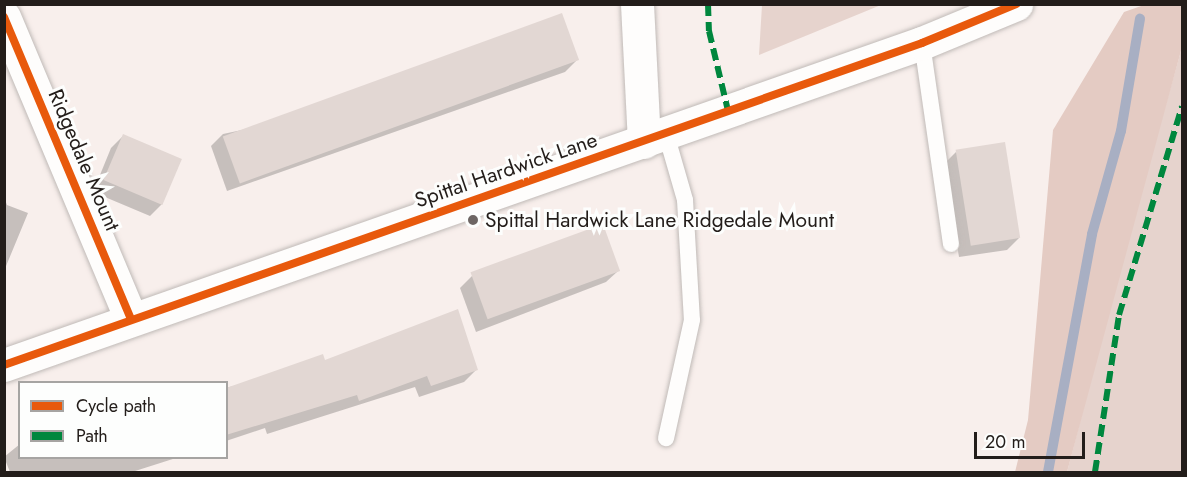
<!DOCTYPE html>
<html>
<head>
<meta charset="utf-8">
<style>
  body { margin:0 }
  #map { position:relative; width:1187px; height:477px; overflow:hidden; background:#f8efec; font-family:Jost,sans-serif }
  div>[style] { position:absolute }
  .green>* { inset:0; background:#e6d3cd }
  .forest>* { inset:0; background:#e4cbc3 }
  .shadow>* { inset:0; background:#0003 }
  .stream>* { height:10px; margin:-5px; padding:0 5px; transform-origin:5px; border-radius:5px; background:#a8afc3 }
  .building>* { inset:0; background:#e2d7d3; transform-origin:0 0 }
  .roads { filter:drop-shadow(0 0 2px #c0bab7) drop-shadow(0 0 2px #c0bab7) }
  .service>* { height:16px; margin:-8px; padding:0 8px; transform-origin:8px; border-radius:8px; background:#fefdfc }
  .minor>* { height:33px; margin:-16.5px; padding:0 16.5px; transform-origin:16.5px; border-radius:16.5px; background:#fefdfc }
  .tertiary>* { height:33px; margin:-16.5px; padding:0 16.5px; transform-origin:16.5px; border-radius:16.5px; background:#fefdfc }
  .quiet>* { height:6px; margin-top:-3px; transform-origin:0; background:repeating-linear-gradient(90deg,#00873e 0 12px,transparent 0 18px) }
  .cycleway>* { height:8px; margin:-4px; padding:0 4px; transform-origin:4px; border-radius:4px; background:#e8590c }
  .dots>* { width:16px; height:16px; translate:-50% -50%; box-sizing:border-box; border:3px solid #fdfefd; border-radius:50% }
  span { translate:-50% -50%; white-space:nowrap; text-align:center; line-height:1.15; -webkit-text-stroke:6px #fdfefd; paint-order:stroke }
  .street-label { font-size:21px; color:#231d1a }
  .poi-label { font-size:21px; color:#231d1a }
  .left { translate:0 -50%; text-align:left }
  .frame { position:absolute; inset:0; border:6px solid #231d1a; pointer-events:none }
  .legend { position:absolute; left:18px; top:381px; width:210px; height:78px; box-sizing:border-box; background:#fdfefd; border:2px solid #a6a4a2; margin:0; padding:8px 10px; list-style:none; font-size:18px; color:#231d1a }
  .legend li { display:flex; align-items:center; gap:12px; height:30px }
  .legend b { width:30px; border:2px solid #a6a4a2 }
  .scale { position:absolute; left:974px; top:432px; width:111px; height:27px; box-sizing:border-box; border:3px solid #231d1a; border-top:0; padding-left:8px; font-size:18px; line-height:21px; white-space:nowrap; color:#231d1a; -webkit-text-stroke:4px #fdfefd; paint-order:stroke }
</style>
</head>
<body>
<div id="map">
  <div class="green">
    <div style="clip-path:polygon(762px 5px,762px 4px,881px 5px,759px 55px)"></div>
    <div style="clip-path:polygon(1182px 47px,1182px 472px,1067px 472px,1121px 264px)"></div>
  </div>
  <div class="forest">
    <div style="clip-path:polygon(1144px 5px,1182px 5px,1182px 47px,1067px 472px,1015px 472px,1028px 420px,1053px 130px,1124px 12px)"></div>
  </div>
  <div class="shadow">
    <div style="clip-path:polygon(577px 60px,565px 72px,227px 191px,211px 146px,223px 134px)"></div>
    <div style="clip-path:polygon(123px 136px,162px 204px,150px 216px,93px 192px,111px 148px)"></div>
    <div style="clip-path:polygon(956px 152px,1019px 238px,1007px 250px,959px 257px,944px 164px)"></div>
    <div style="clip-path:polygon(4px 197px,7px 205px,28px 213px,4px 271px)"></div>
    <div style="clip-path:polygon(618px 271px,606px 282px,476px 332px,460px 288px,472px 276px)"></div>
    <div style="clip-path:polygon(324px 362px,476px 370px,464px 382px,419px 397px,415px 387px,267px 434px,265px 428px,226px 441px,226px 388px)"></div>
    <div style="clip-path:polygon(20px 444px,20px 458px,176px 458px,132px 472px,10px 472px,4px 457px)"></div>
  </div>
  <div class="stream">
    <div style="left:1048px;top:472px;width:242px;rotate:-79.5deg"></div>
    <div style="left:1092px;top:234px;width:107px;rotate:-74.3deg"></div>
    <div style="left:1121px;top:131px;width:114px;rotate:-80.4deg"></div>
  </div>
  <div class="building">
    <div style="left:562px;top:13px;width:50px;height:361px;rotate:70deg"></div>
    <div style="left:123px;top:134px;width:64px;height:50px;rotate:23deg"></div>
    <div style="left:1005px;top:142px;width:97px;height:50px;rotate:81deg"></div>
    <div style="left:603px;top:224px;width:50px;height:141px;rotate:70deg"></div>
    <div style="clip-path:polygon(458px 309px,478px 370px,431px 386px,427px 376px,359px 401px,357px 395px,226px 435px,226px 388px,323px 354px,325px 360px)"></div>
  </div>
  <div class="roads">
    <div class="service">
      <div style="left:922px;top:43px;width:203px;rotate:81.8deg"></div>
      <div style="left:666px;top:134px;width:69px;rotate:73.9deg"></div>
      <div style="left:685px;top:200px;width:120px;rotate:86.7deg"></div>
      <div style="left:692px;top:320px;width:121px;rotate:102.4deg"></div>
    </div>
    <div class="minor">
      <div style="left:637px;top:4px;width:138px;rotate:87.1deg"></div>
      <div style="left:4px;top:17px;width:325px;rotate:67.2deg"></div>
    </div>
    <div class="tertiary">
      <div style="left:4px;top:365px;width:973px;rotate:-19.33deg"></div>
      <div style="left:922px;top:43px;width:102px;rotate:-22.5deg"></div>
    </div>
  </div>
  <div class="quiet">
    <div style="left:708px;top:4px;width:27px;rotate:88deg"></div>
    <div style="left:709px;top:31px;width:82px;rotate:76.6deg"></div>
    <div style="left:1095px;top:472px;width:159px;rotate:-81.3deg"></div>
    <div style="left:1119px;top:315px;width:218px;rotate:-73.2deg"></div>
  </div>
  <div class="cycleway">
    <div style="left:4px;top:17px;width:325px;rotate:67.2deg"></div>
    <div style="left:4px;top:365px;width:973px;rotate:-19.33deg"></div>
    <div style="left:922px;top:43px;width:102px;rotate:-22.5deg"></div>
  </div>
  <div class="dots">
    <div style="left:473px;top:220px;background:#6e6664"></div>
  </div>
  <div class="street-label">
    <span style="left:84px;top:160px;rotate:67deg">Ridgedale Mount</span>
    <span style="left:506px;top:170px;rotate:-19deg">Spittal Hardwick Lane</span>
  </div>
  <div class="poi-label">
    <span class="left" style="left:485px;top:220px">Spittal Hardwick Lane Ridgedale Mount</span>
  </div>
  <div class="frame"></div>
  <ul class="legend">
  <li><b style="height:8px;background:#e8590c"></b>Cycle path</li>
  <li><b style="height:8px;background:#00873e"></b>Path</li>
  </ul>
  <div class="scale">20 m</div>
</div>
</body>
</html>
